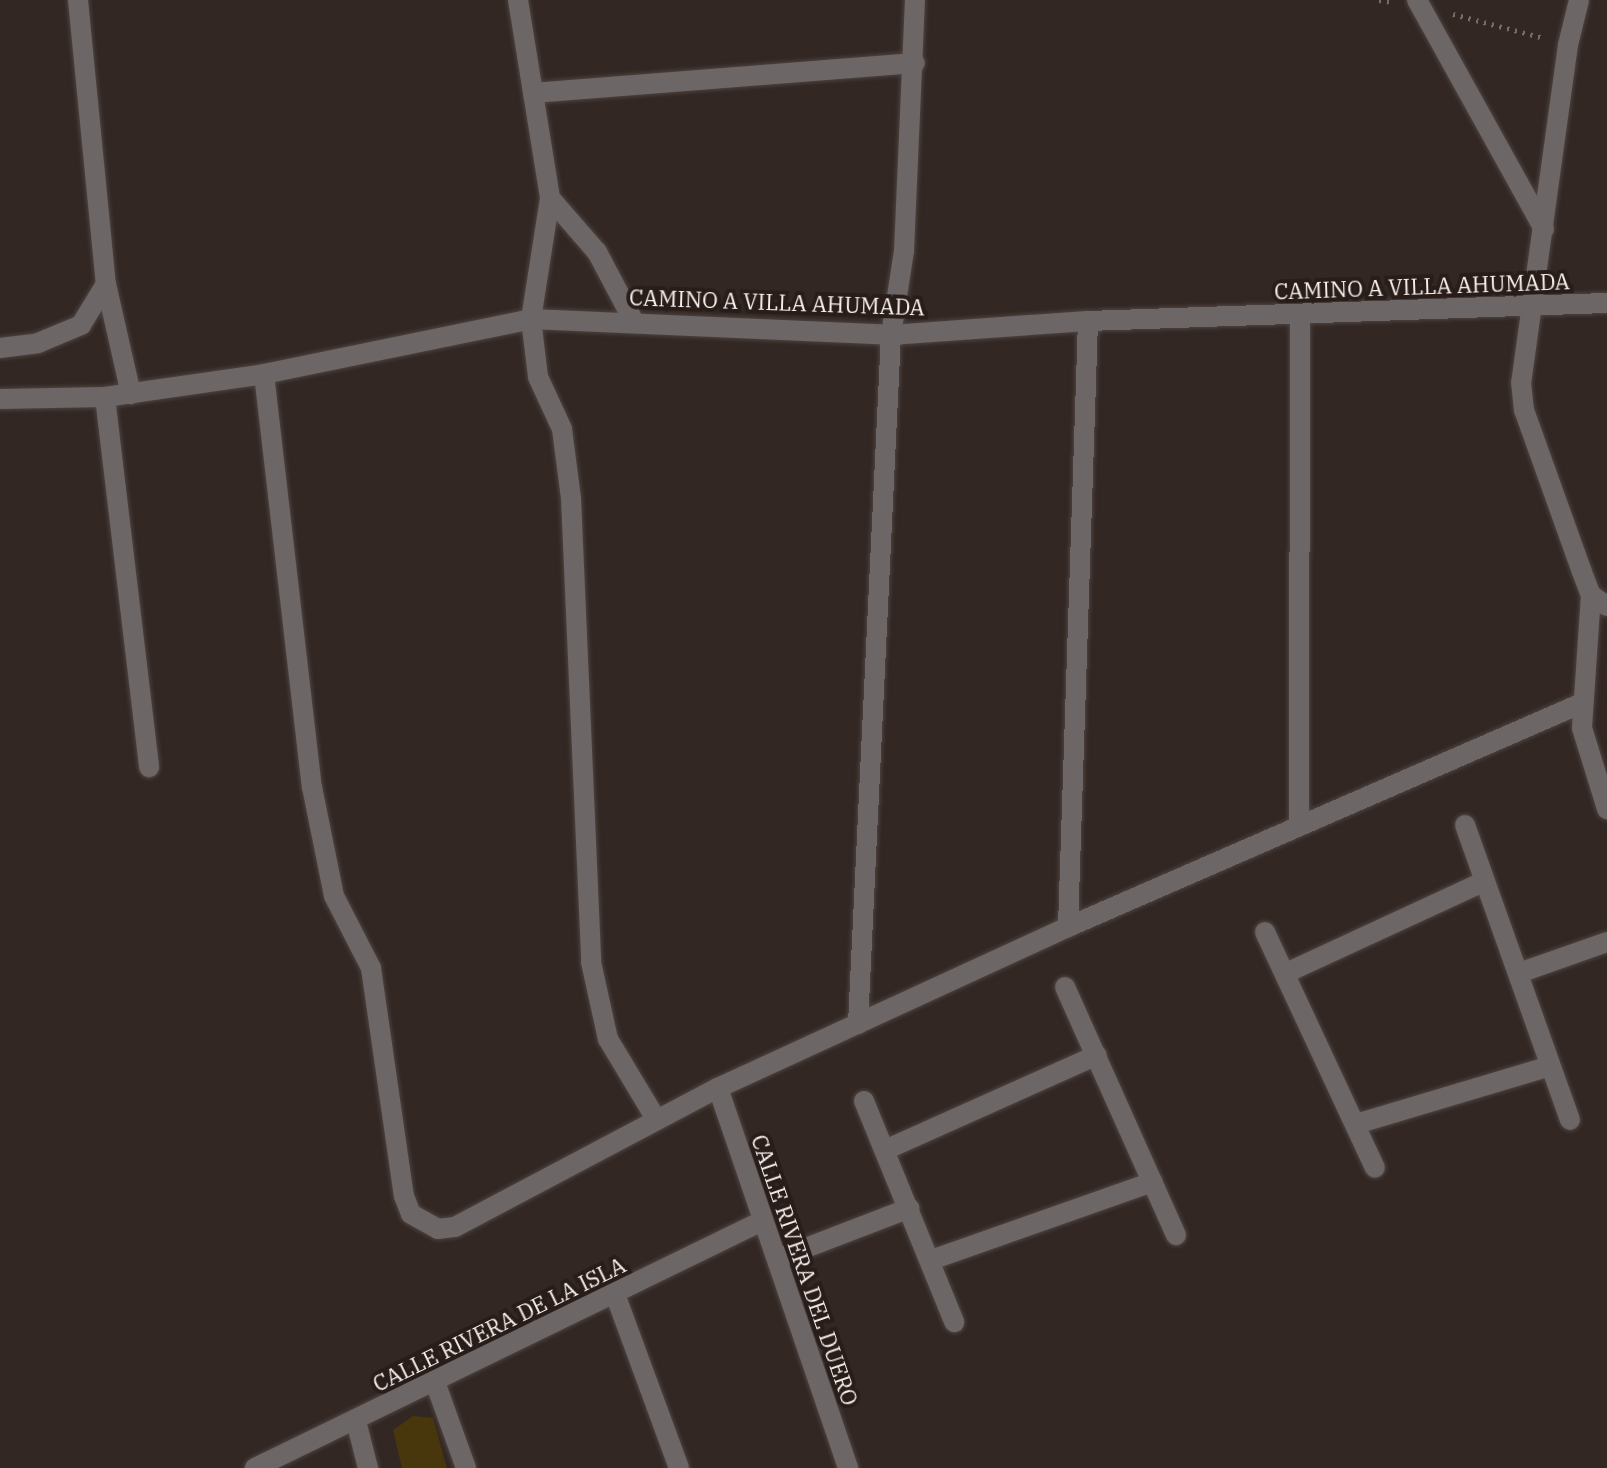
<!DOCTYPE html>
<html>
<head>
<meta charset="utf-8">
<style>
  body { margin:0 }
  #map { position:relative; width:1607px; height:1468px; overflow:hidden; background:#322723; font-family:"IBM Plex Serif",serif }
  div>[style] { position:absolute }
  .green>* { inset:0; background:#48370c }
  .path>* { height:5px; margin-top:-2.5px; transform-origin:0; background:repeating-linear-gradient(90deg,#756b67 0 2px,transparent 0 8px) }
  .roads { filter:drop-shadow(0 0 2px #4e433f) drop-shadow(0 0 2px #4e433f) }
  .minor>* { height:20px; margin:-10px; padding:0 10px; transform-origin:10px; border-radius:10px; background:#6d6666 }
  span { translate:-50% -50%; white-space:nowrap; text-align:center; line-height:1.15; -webkit-text-stroke:8px #281d19; paint-order:stroke }
  .street-label { font-size:22px; color:#f9f1ee }
</style>
</head>
<body>
<div id="map">
  <div class="green">
    <div style="clip-path:polygon(413px 1416px,433px 1418px,447px 1468px,402px 1468px,393px 1430px)"></div>
  </div>
  <div class="path">
    <div style="left:1379px;top:0;width:13px;rotate:9deg"></div>
    <div style="left:1453px;top:14px;width:94px;rotate:14.8deg"></div>
  </div>
  <div class="roads">
    <div class="minor">
      <div style="left:78px;top:0;width:285px;rotate:84.4deg"></div>
      <div style="left:106px;top:284px;width:113px;rotate:77.2deg"></div>
      <div style="left:518px;top:0;width:201px;rotate:80.8deg"></div>
      <div style="left:550px;top:198px;width:122px;rotate:98.9deg"></div>
      <div style="left:531px;top:319px;width:58px;rotate:83.1deg"></div>
      <div style="left:538px;top:377px;width:57px;rotate:65.2deg"></div>
      <div style="left:562px;top:429px;width:70px;rotate:82.6deg"></div>
      <div style="left:571px;top:498px;width:464px;rotate:87.5deg"></div>
      <div style="left:591px;top:962px;width:79px;rotate:77.6deg"></div>
      <div style="left:608px;top:1039px;width:93px;rotate:59deg"></div>
      <div style="left:1417px;top:0;width:262px;rotate:61deg"></div>
      <div style="left:1579px;top:0;width:46px;rotate:103.7deg"></div>
      <div style="left:1568px;top:45px;width:340px;rotate:97.9deg"></div>
      <div style="left:1521px;top:382px;width:28px;rotate:84deg"></div>
      <div style="left:1524px;top:410px;width:172px;rotate:70.3deg"></div>
      <div style="left:1582px;top:572px;width:25px;rotate:69deg"></div>
      <div style="left:1591px;top:595px;width:19px;rotate:35deg"></div>
      <div style="left:533px;top:93px;width:383px;rotate:-4.5deg"></div>
      <div style="left:550px;top:198px;width:72px;rotate:49deg"></div>
      <div style="left:597px;top:252px;width:79px;rotate:62.1deg"></div>
      <div style="left:0;top:348px;width:38px;rotate:-7deg"></div>
      <div style="left:38px;top:343px;width:47px;rotate:-22.7deg"></div>
      <div style="left:81px;top:325px;width:48px;rotate:-58.6deg"></div>
      <div style="left:264px;top:374px;width:416px;rotate:83.4deg"></div>
      <div style="left:312px;top:787px;width:111px;rotate:78.6deg"></div>
      <div style="left:334px;top:896px;width:81px;rotate:62.8deg"></div>
      <div style="left:371px;top:968px;width:230px;rotate:81.8deg"></div>
      <div style="left:404px;top:1196px;width:19px;rotate:69deg"></div>
      <div style="left:411px;top:1214px;width:31px;rotate:29deg"></div>
      <div style="left:438px;top:1229px;width:17px;rotate:-7deg"></div>
      <div style="left:455px;top:1227px;width:297px;rotate:-27.9deg"></div>
      <div style="left:718px;top:1088px;width:385px;rotate:-24.7deg"></div>
      <div style="left:1068px;top:927px;width:558px;rotate:-23.54deg"></div>
      <div style="left:105px;top:397px;width:373px;rotate:83.2deg"></div>
      <div style="left:0;top:399px;width:105px;rotate:-1.1deg"></div>
      <div style="left:105px;top:397px;width:161px;rotate:-8.2deg"></div>
      <div style="left:264px;top:374px;width:273px;rotate:-11.6deg"></div>
      <div style="left:531px;top:319px;width:360px;rotate:2.5deg"></div>
      <div style="left:891px;top:335px;width:197px;rotate:-4.1deg"></div>
      <div style="left:1088px;top:321px;width:519px;rotate:-1.99deg"></div>
      <div style="left:1591px;top:595px;width:133px;rotate:93.9deg"></div>
      <div style="left:1582px;top:728px;width:85px;rotate:72.8deg"></div>
      <div style="left:1299px;top:825px;width:509px;rotate:-89.89deg"></div>
      <div style="left:1465px;top:825px;width:313px;rotate:70.4deg"></div>
      <div style="left:1068px;top:927px;width:606px;rotate:-88.11deg"></div>
      <div style="left:1265px;top:932px;width:260px;rotate:65deg"></div>
      <div style="left:1286px;top:973px;width:219px;rotate:-24.8deg"></div>
      <div style="left:1519px;top:973px;width:93px;rotate:-19.4deg"></div>
      <div style="left:1065px;top:987px;width:272px;rotate:65.9deg"></div>
      <div style="left:858px;top:1024px;width:690px;rotate:-87.26deg"></div>
      <div style="left:891px;top:335px;width:85px;rotate:-81.2deg"></div>
      <div style="left:904px;top:251px;width:251px;rotate:-87.5deg"></div>
      <div style="left:718px;top:1088px;width:402px;rotate:71.1deg"></div>
      <div style="left:864px;top:1101px;width:239px;rotate:67.8deg"></div>
      <div style="left:1356px;top:1124px;width:202px;rotate:-16.6deg"></div>
      <div style="left:885px;top:1150px;width:232px;rotate:-24.1deg"></div>
      <div style="left:777px;top:1259px;width:142px;rotate:-21deg"></div>
      <div style="left:931px;top:1260px;width:235px;rotate:-19.4deg"></div>
      <div style="left:615px;top:1294px;width:185px;rotate:69.8deg"></div>
      <div style="left:435px;top:1382px;width:91px;rotate:70.2deg"></div>
      <div style="left:356px;top:1421px;width:49px;rotate:75.7deg"></div>
      <div style="left:255px;top:1468px;width:564px;rotate:-25.97deg"></div>
    </div>
  </div>
  <div class="street-label">
    <span style="left:1422px;top:286px;rotate:-2deg">CAMINO A VILLA AHUMADA</span>
    <span style="left:777px;top:302px;rotate:2deg">CAMINO A VILLA AHUMADA</span>
    <span style="left:805px;top:1270px;rotate:71deg">CALLE RIVERA DEL DUERO</span>
    <span style="left:499px;top:1324px;rotate:-26deg">CALLE RIVERA DE LA ISLA</span>
  </div>
</div>
</body>
</html>
